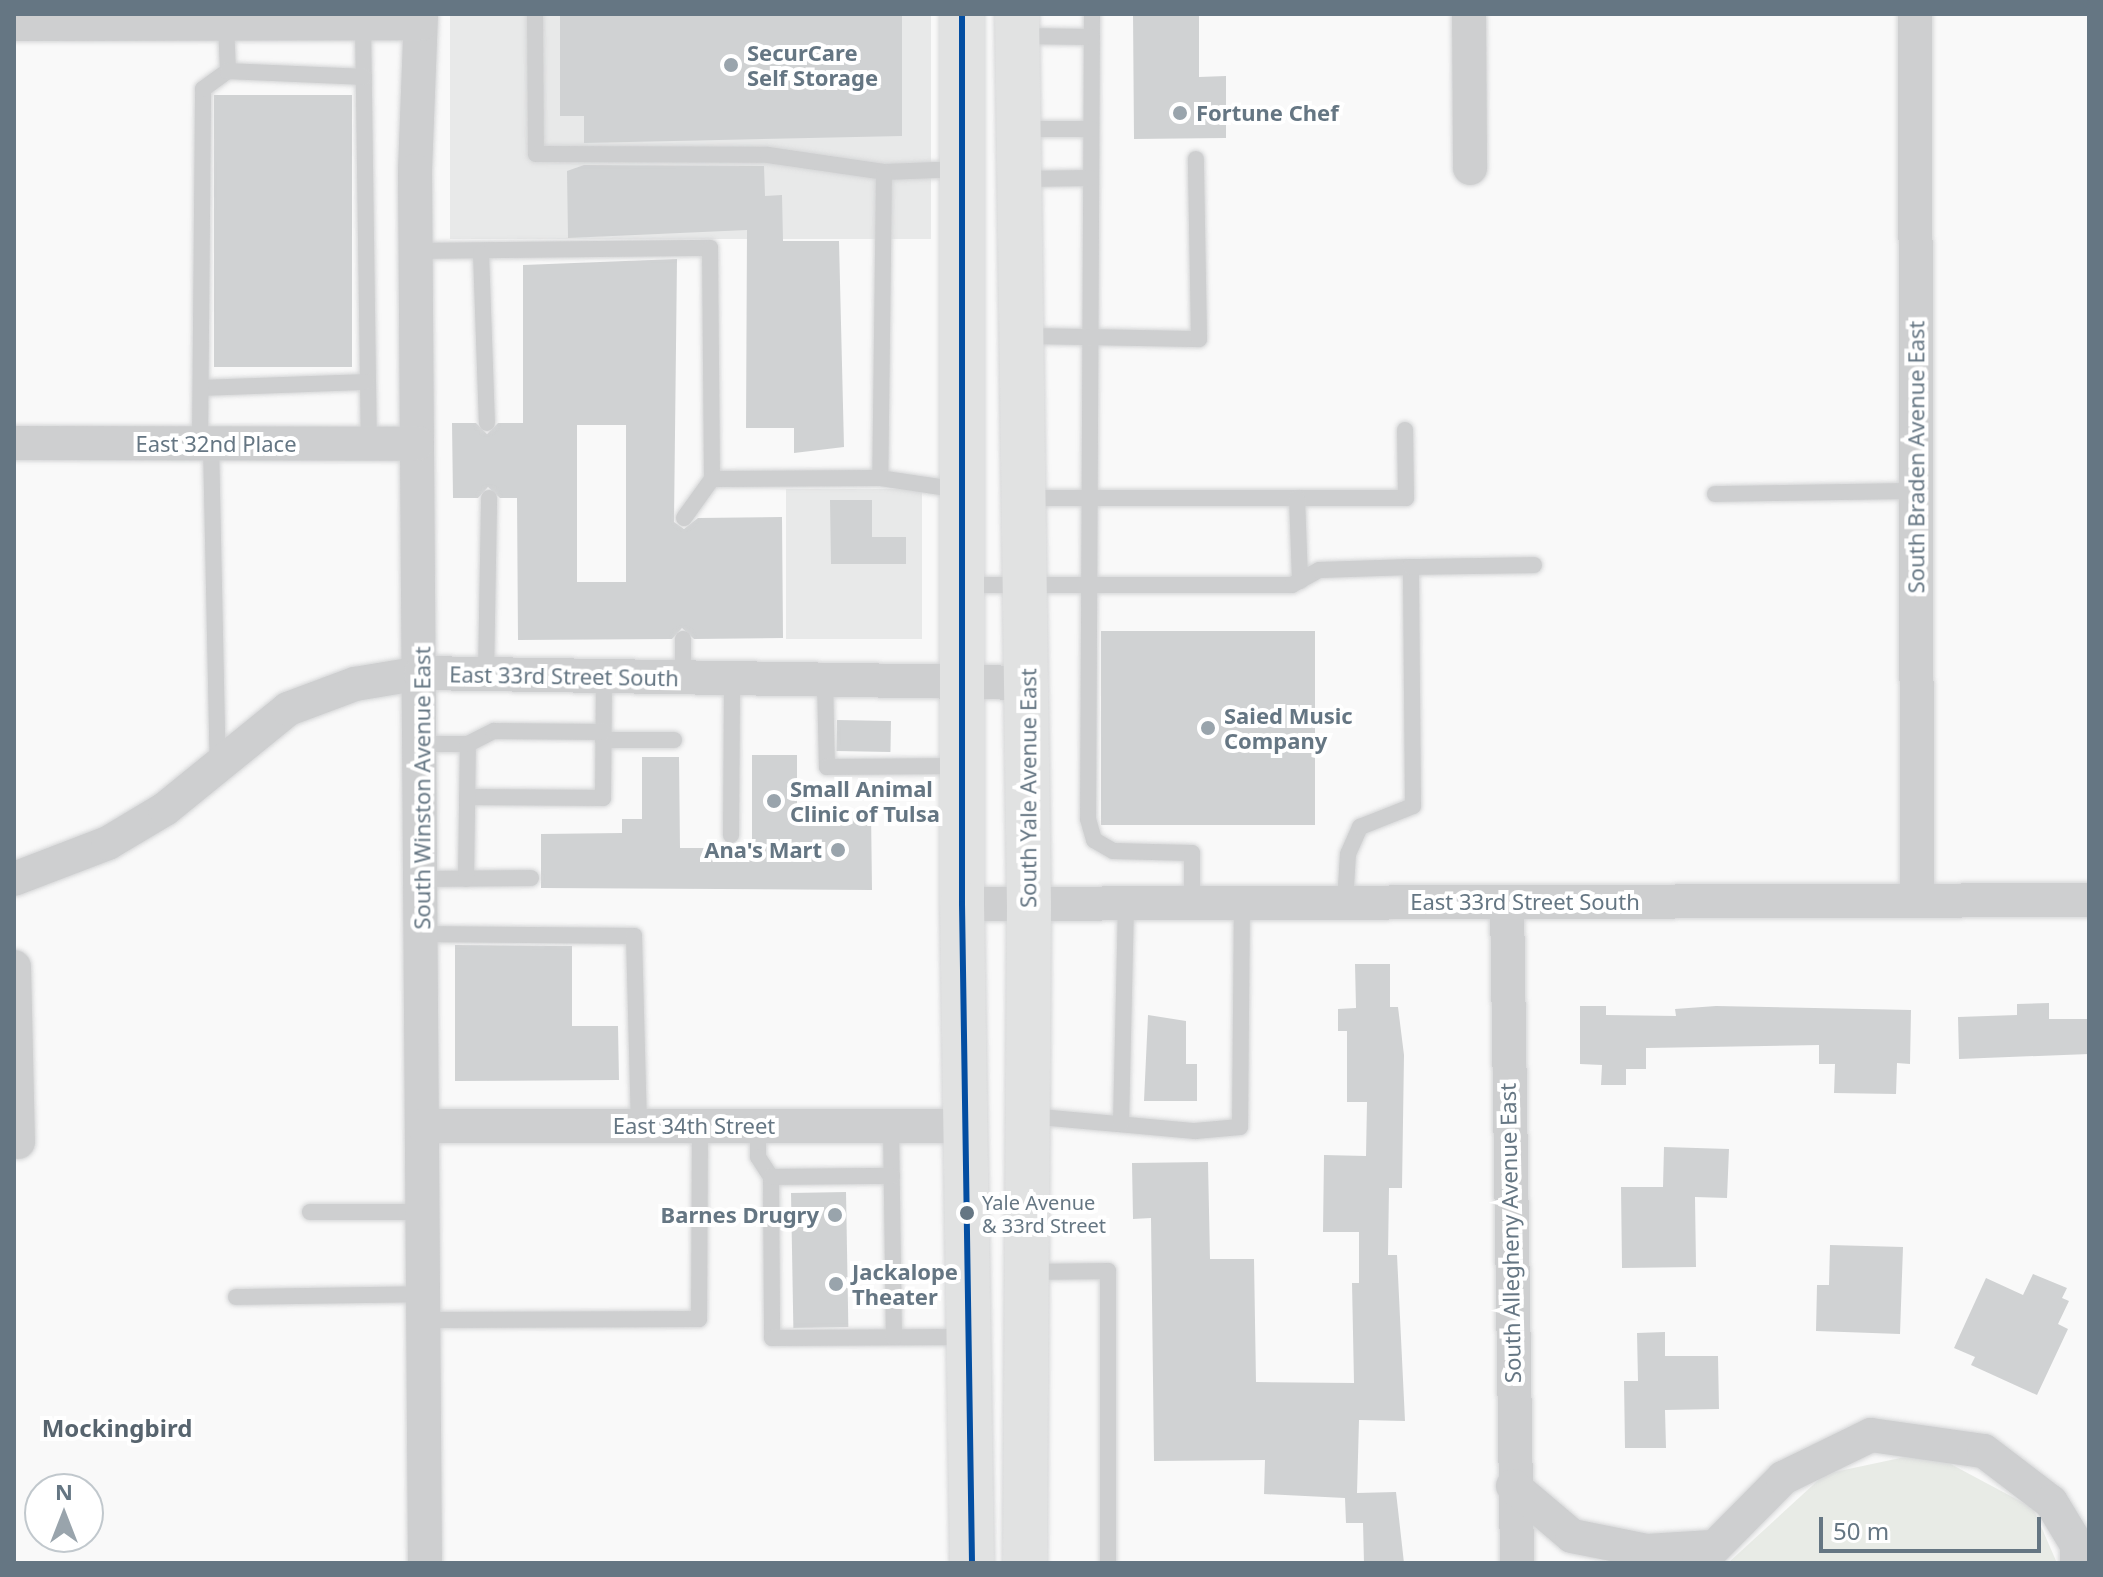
<!DOCTYPE html>
<html>
<head>
<meta charset="utf-8">
<style>
  body { margin:0 }
  #map { position:relative; width:2103px; height:1577px; overflow:hidden; background:#f9f9f9; font-family:"Noto Sans",sans-serif }
  div>[style] { position:absolute }
  .built>* { inset:0; background:#e8e9e9; transform-origin:0 0 }
  .green>* { inset:0; background:#e8ebe6 }
  .building>* { inset:0; background:#d0d2d3; transform-origin:0 0 }
  .roads { filter:drop-shadow(0 0 2px #d5d6d7) drop-shadow(0 0 2px #d5d6d7) }
  .service>* { height:16px; margin:-8px; padding:0 8px; transform-origin:8px; border-radius:8px; background:#cecfd0 }
  .minor>* { height:34px; margin:-17px; padding:0 17px; transform-origin:17px; border-radius:17px; background:#cecfd0 }
  .primary>* { height:44px; margin:-22px; padding:0 22px; transform-origin:22px; border-radius:22px; background:#e1e2e2 }
  .bus-1>* { height:6px; margin:-3px; padding:0 3px; transform-origin:3px; border-radius:3px; background:#034ea2 }
  .dots>* { width:22px; height:22px; translate:-50% -50%; box-sizing:border-box; border:4px solid #fff; border-radius:50% }
  span { translate:-50% -50%; white-space:nowrap; text-align:center; line-height:1.15; -webkit-text-stroke:8px #fff; paint-order:stroke }
  .bus-label { font-size:20px; color:#657683 }
  .left { translate:0 -50%; text-align:left }
  .poi-label { font-size:22px; color:#657683; font-weight:700 }
  .right { translate:-100% -50%; text-align:right }
  .street-label { font-size:22px; color:#657683 }
  .neighbourhood-label { font-size:24px; color:#57646e; font-weight:700 }
  .frame { position:absolute; inset:0; border:16px solid #657683; pointer-events:none }
  .north { position:absolute; left:24px; top:1473px; width:80px; height:80px; box-sizing:border-box; background:#fff; border:2px solid #c1c8cd; border-radius:50%; rotate:0deg; font-size:22px; font-weight:700; line-height:32px; text-align:center; color:#657683 }
  .north::after { content:''; display:block; margin:auto; width:28px; height:36px; background:#99a4ac; clip-path:polygon(50% 0,100% 100%,50% 72%,0 100%) }
  .scale { position:absolute; left:1819px; top:1517px; width:222px; height:36px; box-sizing:border-box; border:4px solid #657683; border-top:0; padding-left:10px; font-size:24px; line-height:28px; white-space:nowrap; color:#657683; -webkit-text-stroke:6px #fff; paint-order:stroke }
</style>
</head>
<body>
<div id="map">
  <div class="built">
    <div style="left:450px;top:14px;width:481px;height:225px"></div>
    <div style="left:786px;top:489px;width:136px;height:150px"></div>
  </div>
  <div class="green">
    <div style="clip-path:polygon(1905px 1457px,1945px 1461px,2033px 1508px,2057px 1563px,1728px 1563px,1825px 1474px)"></div>
  </div>
  <div class="building">
    <div style="clip-path:polygon(560px 14px,902px 14px,902px 136px,584px 143px,584px 116px,560px 116px)"></div>
    <div style="clip-path:polygon(1133px 14px,1199px 14px,1199px 77px,1226px 76px,1226px 138px,1134px 139px)"></div>
    <div style="left:214px;top:95px;width:138px;height:272px"></div>
    <div style="clip-path:polygon(584px 165px,764px 166px,765px 196px,782px 195px,783px 241px,839px 241px,844px 447px,794px 453px,794px 428px,746px 428px,747px 230px,568px 238px,567px 171px)"></div>
    <div style="clip-path:polygon(evenodd,677px 259px,674px 522px,684px 529px,698px 518px,782px 517px,783px 638px,694px 639px,682px 628px,672px 639px,518px 640px,517px 498px,500px 498px,488px 487px,478px 498px,453px 498px,452px 423px,476px 423px,487px 434px,498px 423px,523px 423px,523px 265px,677px 259px,577px 425px,626px 425px,626px 582px,577px 582px,577px 425px)"></div>
    <div style="clip-path:polygon(830px 500px,872px 500px,872px 537px,906px 537px,906px 564px,831px 564px)"></div>
    <div style="left:1315px;top:631px;width:194px;height:214px;rotate:90deg"></div>
    <div style="left:837px;top:720px;width:54px;height:31px;rotate:1deg"></div>
    <div style="clip-path:polygon(752px 755px,797px 755px,797px 811px,871px 811px,872px 890px,541px 888px,541px 834px,622px 833px,622px 819px,642px 819px,642px 757px,679px 757px,680px 848px,752px 848px)"></div>
    <div style="clip-path:polygon(455px 945px,572px 946px,572px 1026px,618px 1026px,619px 1080px,455px 1081px)"></div>
    <div style="clip-path:polygon(1355px 964px,1390px 964px,1390px 1007px,1398px 1007px,1404px 1055px,1402px 1188px,1389px 1188px,1388px 1255px,1397px 1255px,1405px 1421px,1359px 1420px,1357px 1493px,1396px 1492px,1404px 1563px,1364px 1563px,1363px 1523px,1346px 1523px,1345px 1498px,1264px 1494px,1265px 1460px,1154px 1461px,1151px 1218px,1133px 1219px,1132px 1163px,1208px 1162px,1210px 1259px,1254px 1259px,1256px 1382px,1354px 1383px,1352px 1283px,1359px 1283px,1359px 1232px,1323px 1232px,1324px 1155px,1366px 1156px,1367px 1102px,1347px 1102px,1347px 1031px,1338px 1031px,1338px 1009px,1356px 1008px)"></div>
    <div style="clip-path:polygon(2049px 1003px,2049px 1019px,2089px 1019px,2089px 1054px,1959px 1059px,1958px 1017px,2017px 1015px,2017px 1004px)"></div>
    <div style="clip-path:polygon(1580px 1006px,1606px 1006px,1606px 1015px,1676px 1016px,1675px 1009px,1716px 1006px,1911px 1010px,1910px 1064px,1897px 1063px,1896px 1094px,1834px 1093px,1835px 1064px,1819px 1064px,1819px 1045px,1646px 1048px,1646px 1069px,1626px 1069px,1626px 1085px,1601px 1085px,1602px 1065px,1580px 1064px)"></div>
    <div style="clip-path:polygon(1148px 1015px,1186px 1021px,1186px 1064px,1197px 1064px,1197px 1101px,1144px 1101px)"></div>
    <div style="clip-path:polygon(1664px 1147px,1729px 1149px,1727px 1198px,1695px 1197px,1696px 1267px,1622px 1268px,1621px 1187px,1663px 1187px)"></div>
    <div style="left:846px;top:1192px;width:135px;height:55px;rotate:89deg"></div>
    <div style="clip-path:polygon(1830px 1245px,1903px 1247px,1900px 1334px,1816px 1331px,1817px 1285px,1829px 1285px)"></div>
    <div style="clip-path:polygon(2033px 1274px,2067px 1288px,2062px 1298px,2069px 1301px,2058px 1324px,2068px 1329px,2037px 1395px,1971px 1365px,1975px 1357px,1954px 1348px,1986px 1278px,2023px 1295px)"></div>
    <div style="clip-path:polygon(1665px 1332px,1665px 1356px,1718px 1356px,1719px 1409px,1665px 1410px,1666px 1448px,1625px 1448px,1624px 1381px,1638px 1381px,1637px 1333px)"></div>
  </div>
  <div class="roads">
    <div class="service">
      <div style="left:535px;top:14px;width:140px;rotate:89.6deg"></div>
      <div style="left:536px;top:154px;width:232px;rotate:0.2deg"></div>
      <div style="left:768px;top:155px;width:117px;rotate:8.3deg"></div>
      <div style="left:884px;top:172px;width:78px;rotate:-2.2deg"></div>
      <div style="left:1092px;top:14px;width:805px;rotate:90.28deg"></div>
      <div style="left:1088px;top:819px;width:22px;rotate:74deg"></div>
      <div style="left:1094px;top:840px;width:22px;rotate:30deg"></div>
      <div style="left:1113px;top:851px;width:79px;rotate:1.5deg"></div>
      <div style="left:1192px;top:853px;width:51px;rotate:90deg"></div>
      <div style="left:363px;top:23px;width:421px;rotate:89.2deg"></div>
      <div style="left:226px;top:24px;width:47px;rotate:87.6deg"></div>
      <div style="left:1019px;top:36px;width:73px;rotate:0.8deg"></div>
      <div style="left:1020px;top:129px;width:71px"></div>
      <div style="left:884px;top:172px;width:306px;rotate:90.7deg"></div>
      <div style="left:880px;top:478px;width:81px;rotate:8.5deg"></div>
      <div style="left:1021px;top:179px;width:69px;rotate:-0.8deg"></div>
      <div style="left:416px;top:251px;width:294px;rotate:-0.6deg"></div>
      <div style="left:710px;top:248px;width:231px;rotate:89.5deg"></div>
      <div style="left:712px;top:479px;width:168px;rotate:-0.3deg"></div>
      <div style="left:481px;top:253px;width:170px;rotate:88deg"></div>
      <div style="left:1024px;top:336px;width:175px;rotate:1deg"></div>
      <div style="left:1199px;top:339px;width:180px;rotate:-91deg"></div>
      <div style="left:201px;top:388px;width:166px;rotate:-2.1deg"></div>
      <div style="left:200px;top:444px;width:355px;rotate:-89.5deg"></div>
      <div style="left:203px;top:89px;width:31px;rotate:-36deg"></div>
      <div style="left:228px;top:71px;width:136px;rotate:2.5deg"></div>
      <div style="left:211px;top:444px;width:322px;rotate:88.8deg"></div>
      <div style="left:1715px;top:494px;width:201px;rotate:-0.9deg"></div>
      <div style="left:1025px;top:498px;width:381px"></div>
      <div style="left:1406px;top:498px;width:68px;rotate:-90.8deg"></div>
      <div style="left:1297px;top:498px;width:83px;rotate:87.9deg"></div>
      <div style="left:684px;top:518px;width:48px;rotate:-54.3deg"></div>
      <div style="left:963px;top:585px;width:329px"></div>
      <div style="left:1292px;top:585px;width:31px;rotate:-29deg"></div>
      <div style="left:1319px;top:570px;width:92px;rotate:-1.9deg"></div>
      <div style="left:683px;top:639px;width:39px;rotate:90deg"></div>
      <div style="left:486px;top:675px;width:177px;rotate:-89deg"></div>
      <div style="left:825px;top:681px;width:86px;rotate:88.7deg"></div>
      <div style="left:827px;top:767px;width:132px;rotate:-0.4deg"></div>
      <div style="left:603px;top:740px;width:71px"></div>
      <div style="left:422px;top:744px;width:46px"></div>
      <div style="left:467px;top:797px;width:136px;rotate:0.4deg"></div>
      <div style="left:603px;top:798px;width:121px;rotate:-89.5deg"></div>
      <div style="left:731px;top:835px;width:156px;rotate:-89.6deg"></div>
      <div style="left:422px;top:879px;width:109px;rotate:-0.5deg"></div>
      <div style="left:466px;top:879px;width:135px;rotate:-89.2deg"></div>
      <div style="left:468px;top:744px;width:29px;rotate:-27deg"></div>
      <div style="left:494px;top:731px;width:109px;rotate:0.5deg"></div>
      <div style="left:1345px;top:903px;width:49px;rotate:-86.5deg"></div>
      <div style="left:1348px;top:854px;width:30px;rotate:-66deg"></div>
      <div style="left:1360px;top:827px;width:57px;rotate:-21.6deg"></div>
      <div style="left:1413px;top:806px;width:239px;rotate:-90.5deg"></div>
      <div style="left:1411px;top:567px;width:123px;rotate:-0.9deg"></div>
      <div style="left:423px;top:934px;width:211px;rotate:0.5deg"></div>
      <div style="left:634px;top:936px;width:190px;rotate:88.5deg"></div>
      <div style="left:1029px;top:1116px;width:167px;rotate:5.2deg"></div>
      <div style="left:1195px;top:1131px;width:45px;rotate:-5.1deg"></div>
      <div style="left:1240px;top:1127px;width:224px;rotate:-89.5deg"></div>
      <div style="left:1121px;top:1124px;width:220px;rotate:-88.7deg"></div>
      <div style="left:758px;top:1125px;width:32px;rotate:90deg"></div>
      <div style="left:758px;top:1157px;width:24px;rotate:57deg"></div>
      <div style="left:771px;top:1177px;width:161px;rotate:89.6deg"></div>
      <div style="left:772px;top:1338px;width:195px;rotate:-0.3deg"></div>
      <div style="left:891px;top:1126px;width:211px;rotate:89.2deg"></div>
      <div style="left:771px;top:1177px;width:121px;rotate:-0.5deg"></div>
      <div style="left:310px;top:1212px;width:115px"></div>
      <div style="left:1028px;top:1272px;width:80px;rotate:-0.7deg"></div>
      <div style="left:1108px;top:1271px;width:292px;rotate:90deg"></div>
      <div style="left:236px;top:1297px;width:190px;rotate:-0.9deg"></div>
      <div style="left:428px;top:1320px;width:271px;rotate:-0.2deg"></div>
      <div style="left:699px;top:1319px;width:193px;rotate:-89.7deg"></div>
    </div>
    <div class="minor">
      <div style="left:421px;top:14px;width:157px;rotate:92.2deg"></div>
      <div style="left:415px;top:171px;width:1392px;rotate:89.59deg"></div>
      <div style="left:1469px;top:14px;width:154px;rotate:89.6deg"></div>
      <div style="left:1915px;top:14px;width:885px;rotate:89.87deg"></div>
      <div style="left:14px;top:24px;width:406px;rotate:-0.1deg"></div>
      <div style="left:14px;top:443px;width:403px;rotate:0.1deg"></div>
      <div style="left:14px;top:879px;width:101px;rotate:-21deg"></div>
      <div style="left:108px;top:843px;width:66px;rotate:-30.8deg"></div>
      <div style="left:165px;top:809px;width:159px;rotate:-39.1deg"></div>
      <div style="left:288px;top:709px;width:72px;rotate:-20.5deg"></div>
      <div style="left:355px;top:684px;width:67px;rotate:-9.5deg"></div>
      <div style="left:421px;top:673px;width:607px;rotate:0.94deg"></div>
      <div style="left:1507px;top:902px;width:661px;rotate:89.13deg"></div>
      <div style="left:962px;top:904px;width:1127px;rotate:-0.2deg"></div>
      <div style="left:14px;top:967px;width:175px;rotate:88.7deg"></div>
      <div style="left:423px;top:1126px;width:542px"></div>
      <div style="left:1513px;top:1486px;width:77px;rotate:40.3deg"></div>
      <div style="left:1572px;top:1536px;width:76px;rotate:11.3deg"></div>
      <div style="left:1647px;top:1551px;width:65px;rotate:-3.5deg"></div>
      <div style="left:1699px;top:1563px;width:120px;rotate:-45.3deg"></div>
      <div style="left:1783px;top:1478px;width:98px;rotate:-26deg"></div>
      <div style="left:1871px;top:1435px;width:114px;rotate:8.1deg"></div>
      <div style="left:1984px;top:1451px;width:84px;rotate:37.3deg"></div>
      <div style="left:2051px;top:1502px;width:50px;rotate:58.8deg"></div>
      <div style="left:2077px;top:1545px;width:18px;rotate:90deg"></div>
    </div>
    <div class="primary">
      <div style="left:962px;top:14px;width:890px;rotate:90deg"></div>
      <div style="left:962px;top:904px;width:659px;rotate:89.13deg"></div>
      <div style="left:1017px;top:14px;width:891px;rotate:89.23deg"></div>
      <div style="left:1029px;top:905px;width:658px;rotate:90.35deg"></div>
    </div>
  </div>
  <div class="bus-1">
    <div style="left:962px;top:14px;width:890px;rotate:90deg"></div>
    <div style="left:962px;top:904px;width:659px;rotate:89.13deg"></div>
  </div>
  <div class="dots">
    <div style="left:731px;top:65px;background:#99a4ac"></div>
    <div style="left:1180px;top:113px;background:#99a4ac"></div>
    <div style="left:1208px;top:728px;background:#99a4ac"></div>
    <div style="left:774px;top:801px;background:#99a4ac"></div>
    <div style="left:838px;top:850px;background:#99a4ac"></div>
    <div style="left:967px;top:1213px;background:#657683"></div>
    <div style="left:835px;top:1215px;background:#99a4ac"></div>
    <div style="left:836px;top:1284px;background:#99a4ac"></div>
  </div>
  <div class="bus-label">
    <span class="left" style="left:982px;top:1214px">Yale Avenue<br>&amp; 33rd Street</span>
  </div>
  <div class="poi-label">
    <span class="left" style="left:747px;top:65px">SecurCare<br>Self Storage</span>
    <span class="left" style="left:1196px;top:113px">Fortune Chef</span>
    <span class="left" style="left:1224px;top:728px">Saied Music<br>Company</span>
    <span class="left" style="left:790px;top:801px">Small Animal<br>Clinic of Tulsa</span>
    <span class="right" style="left:822px;top:850px">Ana's Mart</span>
    <span class="right" style="left:819px;top:1215px">Barnes Drugry</span>
    <span class="left" style="left:852px;top:1284px">Jackalope<br>Theater</span>
  </div>
  <div class="street-label">
    <span style="left:216px;top:444px">East 32nd Place</span>
    <span style="left:1916px;top:457px;rotate:-90deg">South Braden Avenue East</span>
    <span style="left:564px;top:676px;rotate:1deg">East 33rd Street South</span>
    <span style="left:422px;top:788px;rotate:-90deg">South Winston Avenue East</span>
    <span style="left:1028px;top:788px;rotate:-90deg">South Yale Avenue East</span>
    <span style="left:1525px;top:902px">East 33rd Street South</span>
    <span style="left:694px;top:1126px">East 34th Street</span>
    <span style="left:1510px;top:1233px;rotate:-91deg">South Allegheny Avenue East</span>
  </div>
  <div class="neighbourhood-label">
    <span style="left:117px;top:1428px">Mockingbird</span>
  </div>
  <div class="frame"></div>
  <div class="north">N</div>
  <div class="scale">50 m</div>
</div>
</body>
</html>
